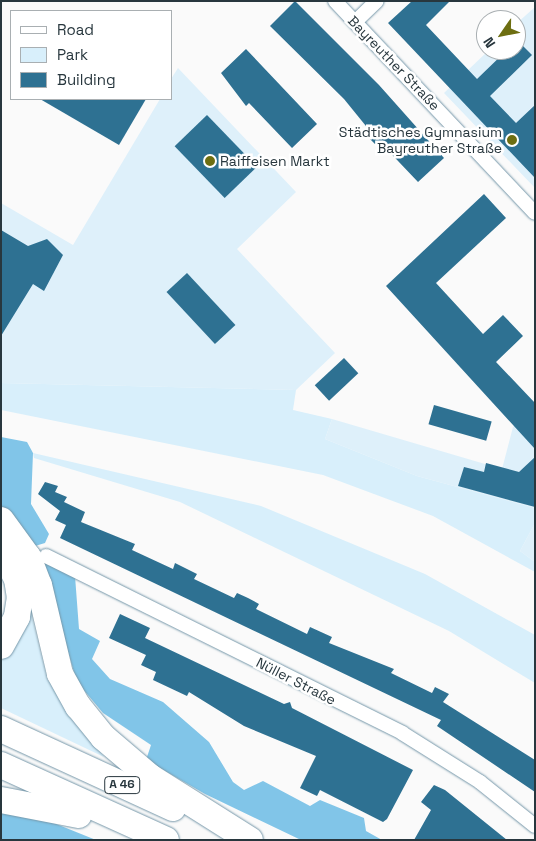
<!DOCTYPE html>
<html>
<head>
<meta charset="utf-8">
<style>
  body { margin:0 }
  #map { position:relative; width:536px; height:841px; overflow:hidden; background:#fafafa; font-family:"Space Grotesk",sans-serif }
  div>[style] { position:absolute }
  .built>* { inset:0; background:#def0fa }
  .green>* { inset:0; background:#d8effb }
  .forest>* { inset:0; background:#81c5e8 }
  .building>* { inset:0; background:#2e7192; transform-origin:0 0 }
  .roads { filter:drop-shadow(0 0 1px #7597a9) drop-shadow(0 0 1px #7597a9) }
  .street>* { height:14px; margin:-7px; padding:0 7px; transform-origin:7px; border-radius:7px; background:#fff }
  .highway>* { height:26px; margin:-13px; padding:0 13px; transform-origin:13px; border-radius:13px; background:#fff }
  .dots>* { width:14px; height:14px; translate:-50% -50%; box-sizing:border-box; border:2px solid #fff; border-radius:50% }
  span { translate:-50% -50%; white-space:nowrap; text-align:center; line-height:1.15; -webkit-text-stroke:5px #fff; paint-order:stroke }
  .shield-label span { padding:1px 4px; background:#fff; border:1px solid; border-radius:4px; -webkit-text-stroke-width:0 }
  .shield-label { font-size:12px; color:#28373e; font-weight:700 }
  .street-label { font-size:14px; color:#28373e }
  .poi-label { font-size:14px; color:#28373e }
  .right { translate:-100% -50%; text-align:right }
  .left { translate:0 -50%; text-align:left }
  .frame { position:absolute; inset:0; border:2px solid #28373e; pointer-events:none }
  .legend { position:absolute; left:10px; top:10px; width:162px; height:90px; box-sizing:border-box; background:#fff; border:1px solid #a9afb2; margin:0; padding:6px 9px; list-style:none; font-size:15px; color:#28373e }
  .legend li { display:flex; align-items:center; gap:10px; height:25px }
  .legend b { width:25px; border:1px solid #a9afb2 }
  .north { position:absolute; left:476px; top:10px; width:50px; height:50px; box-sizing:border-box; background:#fff; border:1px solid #a9afb2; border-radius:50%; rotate:237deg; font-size:14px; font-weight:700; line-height:20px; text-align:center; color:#28373e }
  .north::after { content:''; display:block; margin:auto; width:18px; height:22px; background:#6d6e11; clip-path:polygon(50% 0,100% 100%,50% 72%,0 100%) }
</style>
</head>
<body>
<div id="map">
  <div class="built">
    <div style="clip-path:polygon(535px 7px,535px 188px,444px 93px,489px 50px,516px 50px,516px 24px)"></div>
    <div style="clip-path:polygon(178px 68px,296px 192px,237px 249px,335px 353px,296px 390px,1px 383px,1px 203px,73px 245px,160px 99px,171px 99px,171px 79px)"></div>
    <div style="clip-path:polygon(535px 406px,535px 508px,417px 476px,325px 439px,332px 419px,502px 469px,513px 427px)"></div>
    <div style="clip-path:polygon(535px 523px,535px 562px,520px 551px)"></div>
  </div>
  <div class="green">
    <div style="clip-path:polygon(1px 383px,296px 390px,293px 410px,332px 419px,325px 439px,417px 476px,535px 508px,535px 523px,520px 551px,535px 562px,535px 572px,433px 516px,323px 475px,1px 410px)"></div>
    <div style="clip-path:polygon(33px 453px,261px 506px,425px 574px,535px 635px,535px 683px,449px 631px,180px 502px,34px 458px)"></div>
    <div style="clip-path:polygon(30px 609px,47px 679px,104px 757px,1px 708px,1px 662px,27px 626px)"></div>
  </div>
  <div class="forest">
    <div style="clip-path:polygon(1px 437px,27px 442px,33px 453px,31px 504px,49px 534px,45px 543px,35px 546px,1px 506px)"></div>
    <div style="clip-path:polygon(39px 554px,75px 576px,79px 629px,100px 641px,92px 659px,110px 679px,163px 702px,209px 742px,233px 782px,244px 790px,263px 781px,310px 806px,320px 800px,364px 818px,366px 831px,382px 840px,301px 840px,205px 794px,146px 760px,151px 745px,103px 713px,77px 682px)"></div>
    <div style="clip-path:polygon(1px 808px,29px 813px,96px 840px,1px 840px)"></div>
  </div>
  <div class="building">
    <div style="clip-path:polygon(295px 1px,379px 85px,444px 158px,418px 182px,379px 141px,375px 144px,366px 135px,370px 131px,344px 99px,270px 26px)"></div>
    <div style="clip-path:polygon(412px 1px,450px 1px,426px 25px,477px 79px,507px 50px,516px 50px,516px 39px,532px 55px,490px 96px,516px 123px,535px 105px,535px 178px,388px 23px)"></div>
    <div style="clip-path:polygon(246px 49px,317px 124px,292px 148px,249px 103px,246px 106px,221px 73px)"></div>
    <div style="clip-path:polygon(40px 99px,146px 99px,119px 145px)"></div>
    <div style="left:207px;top:115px;width:72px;height:45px;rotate:46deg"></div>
    <div style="clip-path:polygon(484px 194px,506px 218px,436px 283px,483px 334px,503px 315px,523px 336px,496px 362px,535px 403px,535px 449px,386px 286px)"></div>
    <div style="clip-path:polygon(1px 230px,28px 246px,47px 239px,63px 255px,44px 291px,33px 284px,1px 336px)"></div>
    <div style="left:187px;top:273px;width:71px;height:28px;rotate:47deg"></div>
    <div style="left:344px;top:358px;width:21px;height:40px;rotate:47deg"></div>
    <div style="left:434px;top:405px;width:60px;height:20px;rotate:16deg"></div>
    <div style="clip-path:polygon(535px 457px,535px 507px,458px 486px,464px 467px,484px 472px,486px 463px,519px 472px)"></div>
    <div style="clip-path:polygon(45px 482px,58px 486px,55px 492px,67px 497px,64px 502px,85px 512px,81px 522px,135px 544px,132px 550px,173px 569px,175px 563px,197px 574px,194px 579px,234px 598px,237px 593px,248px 598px,259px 604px,256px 609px,307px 634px,310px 627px,332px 637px,329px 643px,394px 669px,391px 673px,432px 693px,435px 687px,449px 694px,443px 702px,535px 760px,535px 792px,437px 726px,441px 720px,60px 538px,66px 525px,55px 520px,60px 511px,38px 494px)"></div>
    <div style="clip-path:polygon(120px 614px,150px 628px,145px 638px,284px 704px,290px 702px,292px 708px,413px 770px,387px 819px,383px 822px,320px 790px,317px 796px,300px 788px,316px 756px,244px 726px,189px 692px,187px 696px,153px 680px,156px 672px,141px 665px,146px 655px,109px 638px)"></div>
    <div style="clip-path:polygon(434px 785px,445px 790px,507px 840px,414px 840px,431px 810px,421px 802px)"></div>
  </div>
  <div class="roads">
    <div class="street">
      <div style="left:335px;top:1px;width:291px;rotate:46.7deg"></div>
      <div style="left:355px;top:22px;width:30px;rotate:-44deg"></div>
      <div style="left:46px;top:556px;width:398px;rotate:26.4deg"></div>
      <div style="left:402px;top:733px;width:92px;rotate:32.1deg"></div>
      <div style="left:480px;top:782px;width:70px;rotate:38.7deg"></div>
    </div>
    <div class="highway">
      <div style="left:1px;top:520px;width:46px;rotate:53.9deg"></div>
      <div style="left:28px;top:557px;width:30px;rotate:69deg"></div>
      <div style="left:39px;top:585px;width:91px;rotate:76.7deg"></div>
      <div style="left:60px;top:674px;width:37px;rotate:61deg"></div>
      <div style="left:78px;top:706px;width:40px;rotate:51deg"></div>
      <div style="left:103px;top:737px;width:62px;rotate:40.4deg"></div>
      <div style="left:150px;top:777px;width:118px;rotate:32.2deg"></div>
      <div style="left:1px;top:549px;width:34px;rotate:62deg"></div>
      <div style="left:17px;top:579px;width:18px;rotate:81deg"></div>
      <div style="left:20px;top:597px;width:20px;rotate:99deg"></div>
      <div style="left:17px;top:617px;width:33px;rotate:119deg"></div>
      <div style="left:1px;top:729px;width:189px;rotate:24.7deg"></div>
      <div style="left:1px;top:765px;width:181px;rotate:24.4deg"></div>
      <div style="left:1px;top:800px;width:79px;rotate:10.9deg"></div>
    </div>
  </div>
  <div class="dots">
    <div style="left:512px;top:140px;background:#6d6e11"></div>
    <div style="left:210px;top:161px;background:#6d6e11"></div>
  </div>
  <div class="shield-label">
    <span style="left:122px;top:785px">A 46</span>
  </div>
  <div class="street-label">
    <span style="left:394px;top:63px;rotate:46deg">Bayreuther Straße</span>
    <span style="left:296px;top:681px;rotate:27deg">Nüller Straße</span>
  </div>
  <div class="poi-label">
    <span class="right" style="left:502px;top:140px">Städtisches Gymnasium<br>Bayreuther Straße</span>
    <span class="left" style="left:220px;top:161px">Raiffeisen Markt</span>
  </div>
  <div class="frame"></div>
  <ul class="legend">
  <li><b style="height:6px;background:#fff"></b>Road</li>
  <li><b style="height:14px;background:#d8effb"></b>Park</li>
  <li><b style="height:14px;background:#2e7192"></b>Building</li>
  </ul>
  <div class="north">N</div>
</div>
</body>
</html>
